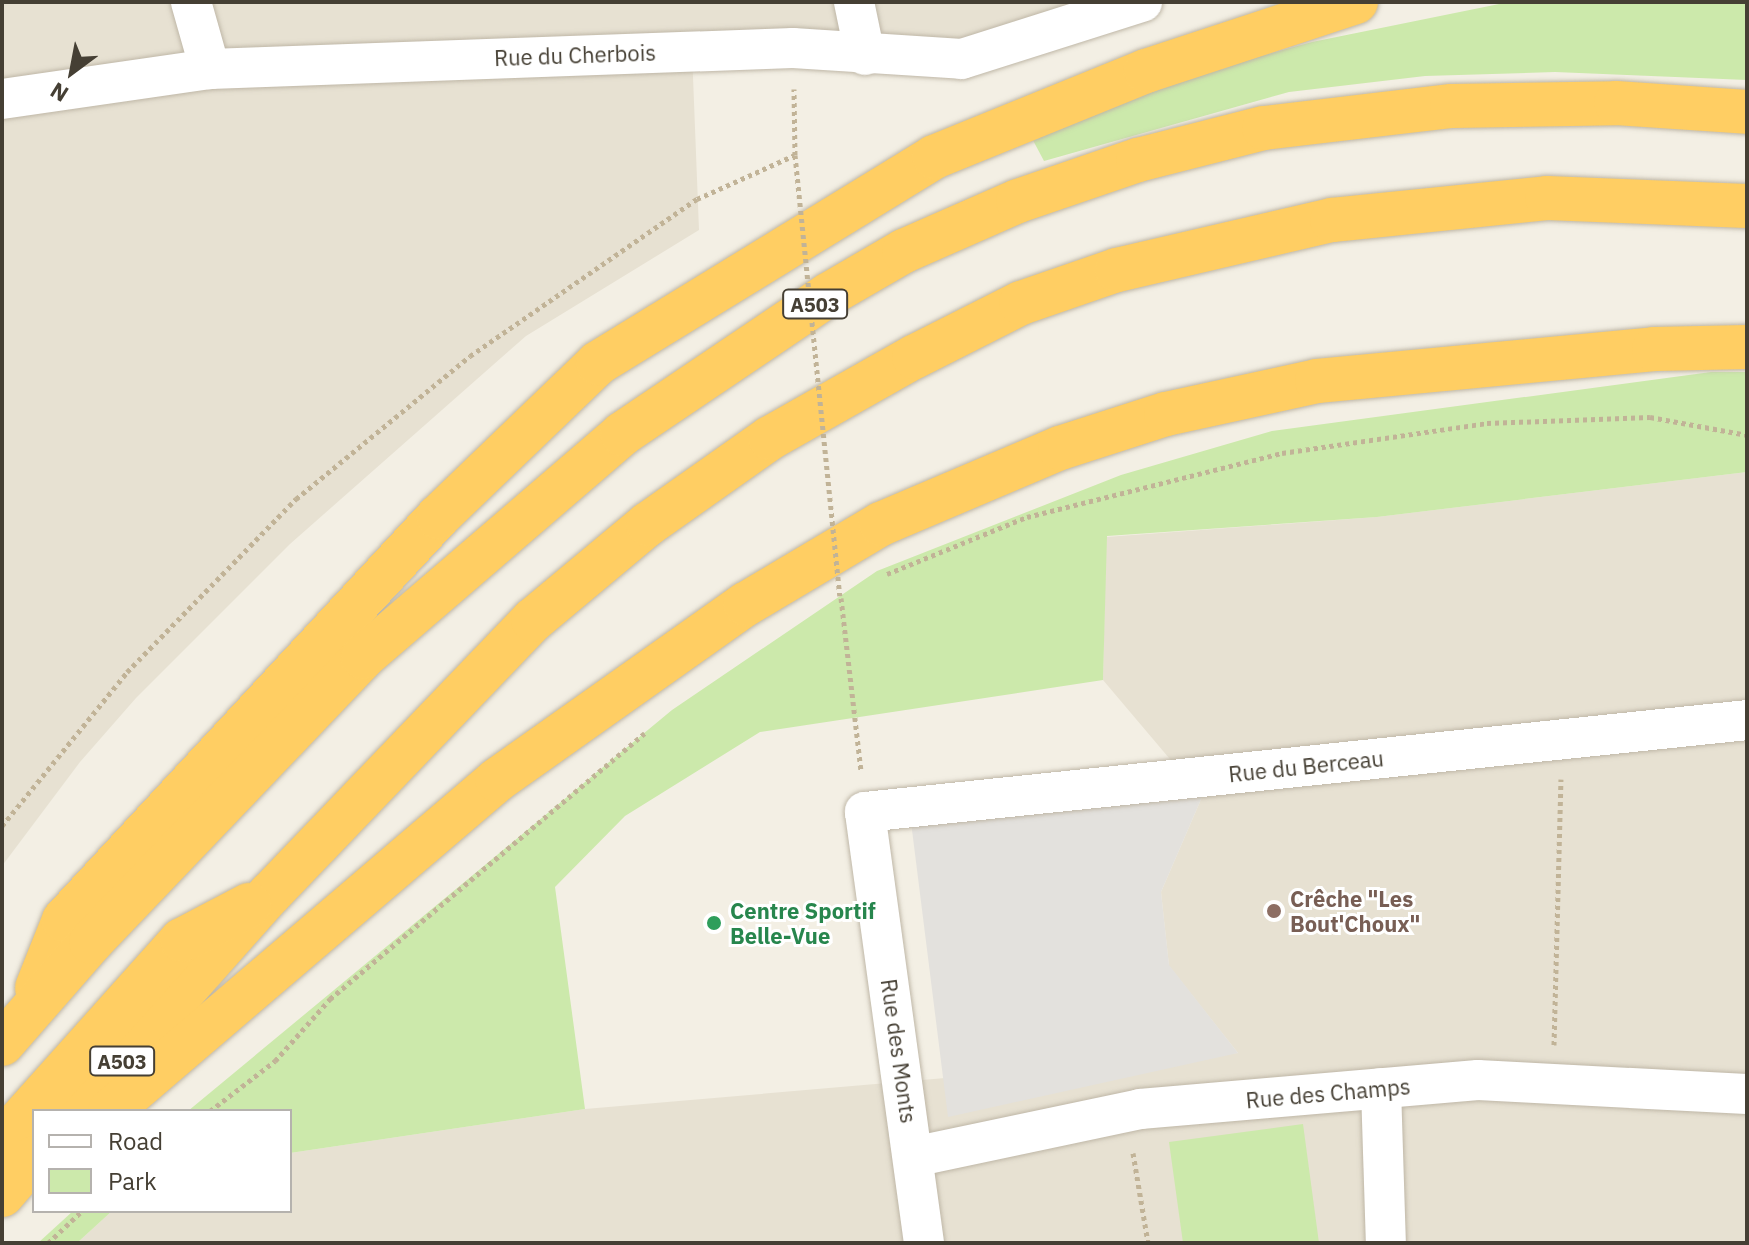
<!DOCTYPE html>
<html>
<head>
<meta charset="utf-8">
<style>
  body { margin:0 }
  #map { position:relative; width:1749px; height:1245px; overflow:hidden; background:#f3efe4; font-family:"IBM Plex Sans",sans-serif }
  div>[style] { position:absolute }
  .residential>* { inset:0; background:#e7e1d2 }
  .green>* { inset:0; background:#cce9ab }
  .parking>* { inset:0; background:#e3e1dd }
  .path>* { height:5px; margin-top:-2.5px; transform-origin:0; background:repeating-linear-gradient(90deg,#c1b397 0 4px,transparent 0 8px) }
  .roads { filter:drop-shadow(0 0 2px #bfb7a7) drop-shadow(0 0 2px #bfb7a7) }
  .street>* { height:40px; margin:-20px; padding:0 20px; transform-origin:20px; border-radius:20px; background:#fff }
  .highway>* { height:44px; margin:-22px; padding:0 22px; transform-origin:22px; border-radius:22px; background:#ffce63 }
  .path-bridge>* { height:5px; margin-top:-2.5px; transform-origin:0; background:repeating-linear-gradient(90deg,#c1b397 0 4px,transparent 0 8px) }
  .dots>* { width:22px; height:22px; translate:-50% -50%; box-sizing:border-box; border:4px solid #fff; border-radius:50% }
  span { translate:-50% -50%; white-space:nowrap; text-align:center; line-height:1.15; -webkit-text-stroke:6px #fff; paint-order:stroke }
  .shield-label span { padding:2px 6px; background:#fff; border:2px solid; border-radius:6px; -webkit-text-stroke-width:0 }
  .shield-label { font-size:20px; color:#453f34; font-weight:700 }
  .street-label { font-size:22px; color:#453f34 }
  .education-label { font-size:22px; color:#785e54; font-weight:700 }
  .left { translate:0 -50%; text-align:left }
  .leisure-label { font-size:22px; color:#27864d; font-weight:700 }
  .frame { position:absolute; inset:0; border:4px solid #453f34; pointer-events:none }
  .legend { position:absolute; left:32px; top:1109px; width:260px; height:104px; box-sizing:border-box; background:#fff; border:2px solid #b5b2ae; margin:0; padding:10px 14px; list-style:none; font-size:24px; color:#453f34 }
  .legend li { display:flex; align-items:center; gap:16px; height:40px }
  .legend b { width:40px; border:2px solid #b5b2ae }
  .north { position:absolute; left:32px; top:32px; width:80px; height:80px; -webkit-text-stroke:6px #fff; paint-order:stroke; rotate:212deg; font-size:22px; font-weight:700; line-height:32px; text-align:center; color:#453f34 }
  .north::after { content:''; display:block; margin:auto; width:28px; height:36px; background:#453f34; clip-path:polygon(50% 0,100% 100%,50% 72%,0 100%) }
</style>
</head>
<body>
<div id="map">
  <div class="residential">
    <div style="clip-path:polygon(2px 2px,1082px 2px,962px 59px,692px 51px,699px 230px,526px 336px,290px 544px,136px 698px,80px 762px,2px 866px)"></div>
    <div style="clip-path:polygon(1747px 472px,1747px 1243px,77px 1243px,112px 1211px,290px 1211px,290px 1153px,585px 1109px,1238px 1053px,1169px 966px,1161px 892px,1202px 797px,1103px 680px,1106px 537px,1377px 517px)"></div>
  </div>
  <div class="green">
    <div style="clip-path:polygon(1509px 2px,1747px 2px,1747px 80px,1555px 72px,1425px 76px,1289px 92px,1044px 161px,1027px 129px,1148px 87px,1312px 42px)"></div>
    <div style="clip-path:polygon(1711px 372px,1747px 372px,1747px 472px,1377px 517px,1107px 536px,1103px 680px,760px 732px,625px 816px,555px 887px,585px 1109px,290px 1153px,290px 1111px,188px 1111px,672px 710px,877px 571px,1121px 475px,1272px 431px)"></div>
    <div style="clip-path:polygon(1303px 1124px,1319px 1243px,1183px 1243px,1169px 1142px)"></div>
    <div style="clip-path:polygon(73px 1211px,112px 1211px,77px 1243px,38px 1243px)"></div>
  </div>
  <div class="parking">
    <div style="clip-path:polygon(1202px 797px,1161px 892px,1169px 965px,1238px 1053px,948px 1117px,911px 822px)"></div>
  </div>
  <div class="path">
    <div style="left:887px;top:574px;width:151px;rotate:-22.2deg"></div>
    <div style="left:1027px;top:517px;width:263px;rotate:-14.1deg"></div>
    <div style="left:1282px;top:453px;width:207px;rotate:-8.3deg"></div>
    <div style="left:1487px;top:423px;width:163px;rotate:-2.1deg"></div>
    <div style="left:1650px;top:417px;width:99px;rotate:10.5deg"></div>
    <div style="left:841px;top:598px;width:174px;rotate:83.4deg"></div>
    <div style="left:2px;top:826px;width:198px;rotate:-50.9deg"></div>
    <div style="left:127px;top:672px;width:242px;rotate:-45.7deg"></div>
    <div style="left:296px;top:499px;width:225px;rotate:-39.4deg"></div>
    <div style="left:470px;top:356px;width:276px;rotate:-34.7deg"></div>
    <div style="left:697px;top:199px;width:107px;rotate:-24.2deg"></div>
    <div style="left:795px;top:155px;width:66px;rotate:-90.9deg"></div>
    <div style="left:1554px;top:1045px;width:266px;rotate:-88.5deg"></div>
    <div style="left:210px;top:1111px;width:82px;rotate:-37.6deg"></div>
    <div style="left:275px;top:1061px;width:83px;rotate:-48.4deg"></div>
    <div style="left:330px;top:999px;width:412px;rotate:-40.2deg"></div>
    <div style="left:1133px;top:1153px;width:91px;rotate:80.5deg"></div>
    <div style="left:48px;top:1243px;width:47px;rotate:-43.3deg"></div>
  </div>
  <div class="roads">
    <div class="street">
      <div style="left:191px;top:2px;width:70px;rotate:74.2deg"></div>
      <div style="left:854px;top:2px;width:54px;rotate:78.3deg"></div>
      <div style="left:2px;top:99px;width:210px;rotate:-8.2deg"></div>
      <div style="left:210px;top:69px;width:583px;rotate:-2.06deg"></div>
      <div style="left:793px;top:48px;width:169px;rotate:3.7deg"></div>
      <div style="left:962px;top:59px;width:189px;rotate:-17.6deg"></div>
      <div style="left:1381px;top:1088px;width:155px;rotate:88.2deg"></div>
      <div style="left:913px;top:1157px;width:232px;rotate:-11.9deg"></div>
      <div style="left:1140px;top:1109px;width:339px;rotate:-4.9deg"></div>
      <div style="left:1478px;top:1080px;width:269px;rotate:3deg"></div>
      <div style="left:924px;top:1243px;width:435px;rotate:-97.8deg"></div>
      <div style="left:865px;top:812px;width:887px;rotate:-5.95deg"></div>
    </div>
    <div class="highway">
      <div style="left:37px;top:988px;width:73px;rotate:-68.3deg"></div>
      <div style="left:64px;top:920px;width:550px;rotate:-47.14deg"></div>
      <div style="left:438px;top:517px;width:222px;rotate:-43.9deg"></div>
      <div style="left:598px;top:363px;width:394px;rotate:-31.5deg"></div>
      <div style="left:934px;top:157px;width:229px;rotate:-22.1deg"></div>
      <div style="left:1146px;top:71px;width:221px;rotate:-18.2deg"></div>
      <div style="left:2px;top:1044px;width:135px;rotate:-48.9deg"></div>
      <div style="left:91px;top:942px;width:394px;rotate:-46.3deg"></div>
      <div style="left:363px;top:657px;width:342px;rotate:-40.7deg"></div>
      <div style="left:622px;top:434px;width:249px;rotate:-34deg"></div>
      <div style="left:828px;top:295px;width:88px;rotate:-30.1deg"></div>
      <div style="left:904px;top:251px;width:124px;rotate:-23.7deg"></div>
      <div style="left:1018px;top:201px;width:127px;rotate:-18.9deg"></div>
      <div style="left:1138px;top:160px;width:130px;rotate:-14.3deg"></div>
      <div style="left:1264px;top:128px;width:189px;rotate:-6.7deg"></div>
      <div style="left:1452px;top:106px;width:164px;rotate:-1deg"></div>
      <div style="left:1616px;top:103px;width:131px;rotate:3.9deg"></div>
      <div style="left:77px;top:1111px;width:290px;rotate:-48.4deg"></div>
      <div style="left:270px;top:894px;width:380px;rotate:-46.2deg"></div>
      <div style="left:533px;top:620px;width:150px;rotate:-39.9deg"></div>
      <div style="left:648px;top:524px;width:149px;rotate:-35.2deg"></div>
      <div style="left:770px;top:438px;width:165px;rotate:-29.4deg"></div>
      <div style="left:914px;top:357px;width:120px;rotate:-26.8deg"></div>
      <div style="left:1021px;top:303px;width:102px;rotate:-19deg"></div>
      <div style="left:1117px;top:270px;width:221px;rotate:-13.1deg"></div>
      <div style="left:1332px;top:220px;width:216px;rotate:-5.8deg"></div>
      <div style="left:1547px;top:198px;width:200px;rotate:2.3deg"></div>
      <div style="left:110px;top:1111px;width:509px;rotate:-40.54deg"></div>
      <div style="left:497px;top:780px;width:305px;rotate:-35.3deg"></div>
      <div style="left:746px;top:604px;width:157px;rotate:-30.7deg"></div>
      <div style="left:881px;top:524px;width:194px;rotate:-23deg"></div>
      <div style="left:1060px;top:448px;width:111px;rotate:-17.8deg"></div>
      <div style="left:1166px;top:414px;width:155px;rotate:-12.3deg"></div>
      <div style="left:1317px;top:381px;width:339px;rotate:-5.4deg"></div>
      <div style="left:1654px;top:349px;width:93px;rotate:-1.2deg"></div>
      <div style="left:2px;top:1141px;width:270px;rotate:-48.2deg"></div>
      <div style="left:182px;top:940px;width:76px;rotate:-27.6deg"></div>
      <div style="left:2px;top:1195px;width:49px;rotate:-49.1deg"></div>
    </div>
  </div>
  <div class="path-bridge">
    <div style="left:795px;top:155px;width:443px;rotate:84.2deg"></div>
  </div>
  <div class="dots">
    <div style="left:1274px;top:911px;background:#8d6e63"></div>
    <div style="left:714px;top:923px;background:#2e9e5b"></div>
  </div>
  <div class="shield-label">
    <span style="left:815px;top:304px">A503</span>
    <span style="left:122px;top:1061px">A503</span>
  </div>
  <div class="street-label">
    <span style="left:575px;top:55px;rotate:-2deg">Rue du Cherbois</span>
    <span style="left:1306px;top:766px;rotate:-6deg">Rue du Berceau</span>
    <span style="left:899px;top:1051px;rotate:82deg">Rue des Monts</span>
    <span style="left:1328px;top:1093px;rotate:-5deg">Rue des Champs</span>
  </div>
  <div class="education-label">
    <span class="left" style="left:1290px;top:911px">Crêche "Les<br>Bout'Choux"</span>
  </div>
  <div class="leisure-label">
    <span class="left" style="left:730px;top:923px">Centre Sportif<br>Belle-Vue</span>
  </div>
  <div class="frame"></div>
  <ul class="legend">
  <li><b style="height:10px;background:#fff"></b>Road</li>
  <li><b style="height:22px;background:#cce9ab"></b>Park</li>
  </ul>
  <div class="north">N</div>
</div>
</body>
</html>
